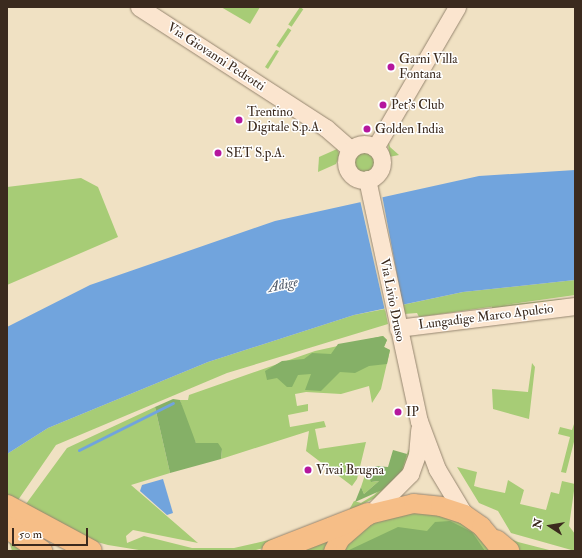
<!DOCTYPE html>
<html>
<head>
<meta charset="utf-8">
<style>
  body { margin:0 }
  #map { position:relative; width:582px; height:558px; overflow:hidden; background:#f0e1c3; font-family:"IM FELL Double Pica",serif }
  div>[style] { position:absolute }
  .green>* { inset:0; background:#a7cc76; transform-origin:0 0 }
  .round { border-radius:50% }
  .forest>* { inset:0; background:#85b067 }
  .water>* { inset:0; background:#71a4dd }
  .pier>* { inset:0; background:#f0e1c3 }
  .stream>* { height:3px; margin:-1.5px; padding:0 1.5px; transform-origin:1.5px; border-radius:1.5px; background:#71a4dd }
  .roads { filter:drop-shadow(0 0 1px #968670) drop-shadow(0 0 1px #968670) }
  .secondary>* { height:17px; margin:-8.5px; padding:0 8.5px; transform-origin:8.5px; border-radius:8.5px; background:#fbe5cf }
  .secondary>.ring { margin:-8.5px; padding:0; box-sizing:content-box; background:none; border:17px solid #fbe5cf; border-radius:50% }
  .primary>* { height:19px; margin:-9.5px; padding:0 9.5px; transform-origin:9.5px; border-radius:9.5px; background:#f6be87 }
  .highway>* { height:22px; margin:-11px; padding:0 11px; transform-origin:11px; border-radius:11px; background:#f6be87 }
  .dots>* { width:11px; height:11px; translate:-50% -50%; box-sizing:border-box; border:2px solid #fff; border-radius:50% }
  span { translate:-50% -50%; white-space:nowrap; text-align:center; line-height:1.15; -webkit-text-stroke:3px #fff; paint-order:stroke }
  .street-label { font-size:13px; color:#3b2a1e }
  .poi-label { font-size:13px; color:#3b2a1e }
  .left { translate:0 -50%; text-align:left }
  .water-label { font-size:14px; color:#515b6a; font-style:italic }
  .frame { position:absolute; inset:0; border:8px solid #3b2a1e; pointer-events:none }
  .north { position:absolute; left:530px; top:506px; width:40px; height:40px; -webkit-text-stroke:3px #fff; paint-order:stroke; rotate:282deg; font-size:11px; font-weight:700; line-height:16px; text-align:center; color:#3b2a1e }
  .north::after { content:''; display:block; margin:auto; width:14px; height:18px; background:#3b2a1e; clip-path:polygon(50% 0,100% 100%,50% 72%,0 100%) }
  .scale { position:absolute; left:12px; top:528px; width:76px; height:18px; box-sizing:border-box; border:2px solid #3b2a1e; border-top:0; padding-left:5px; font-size:12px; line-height:14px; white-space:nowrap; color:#3b2a1e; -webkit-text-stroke:3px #fff; paint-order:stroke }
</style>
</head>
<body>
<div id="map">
  <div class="green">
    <div style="clip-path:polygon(221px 7px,260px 7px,250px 24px)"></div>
    <div style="left:300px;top:7px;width:4px;height:21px;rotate:34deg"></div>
    <div style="left:288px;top:28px;width:4px;height:21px;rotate:34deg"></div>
    <div style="clip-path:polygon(276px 50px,279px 51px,268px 69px,265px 67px)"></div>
    <div style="clip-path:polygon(388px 140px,390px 147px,399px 155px,389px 157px)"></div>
    <div style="clip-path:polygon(337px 149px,340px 155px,336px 164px,318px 172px,319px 157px)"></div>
    <div class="round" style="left:352px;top:149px;width:24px;height:24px"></div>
    <div style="clip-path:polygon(81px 178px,98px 187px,118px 237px,7px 285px,7px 187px)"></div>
    <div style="clip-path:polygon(575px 280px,575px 295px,419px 317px,417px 313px,404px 314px,402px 305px,463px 292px)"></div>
    <div style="clip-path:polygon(562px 299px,562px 301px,492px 310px,492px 306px)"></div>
    <div style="clip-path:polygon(385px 309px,388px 324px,227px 373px,56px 445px,16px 503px,7px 498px,7px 454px,48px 428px,208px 362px,354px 315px)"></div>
    <div style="clip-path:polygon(383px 336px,387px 340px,384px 347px,390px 350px,381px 389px,372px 403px,369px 386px,341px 394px,306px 392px,295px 394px,297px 406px,308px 404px,308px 411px,288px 415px,290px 427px,324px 421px,326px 427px,315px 429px,319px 449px,366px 442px,357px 479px,352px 486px,306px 451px,309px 431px,221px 459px,222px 449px,196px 443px,188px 428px,180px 400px,188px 400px,189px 395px,315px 351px)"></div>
    <div style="clip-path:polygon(532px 363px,535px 367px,529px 419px,493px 409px,492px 389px,528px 392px)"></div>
    <div style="clip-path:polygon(155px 407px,170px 473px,131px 485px,198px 543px,133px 530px,126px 536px,127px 543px,144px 536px,192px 548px,234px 548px,286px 536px,349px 510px,354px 501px,361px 503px,374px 495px,400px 470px,409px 449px,412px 458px,387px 492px,287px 542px,252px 551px,145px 551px,108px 545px,86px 539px,23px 508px,67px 448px)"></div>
    <div style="clip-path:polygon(575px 421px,575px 438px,566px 473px,561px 472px,570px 437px,558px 434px,560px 427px,572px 430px)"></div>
    <div style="clip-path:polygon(457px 467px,477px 472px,474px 486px,481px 488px,505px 493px,508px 480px,524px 490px,520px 504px,546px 510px,551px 492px,559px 494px,562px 481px,575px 484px,569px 526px,575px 534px,575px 551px,511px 533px,498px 511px,479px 503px)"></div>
    <div style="clip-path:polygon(366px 472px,374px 474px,372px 482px,379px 481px,364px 494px,361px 487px)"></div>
    <div style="clip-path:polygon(432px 510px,468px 526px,492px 551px,340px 551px,350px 538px,386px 514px)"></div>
    <div style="clip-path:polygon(336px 531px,325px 551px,290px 551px)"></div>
    <div style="clip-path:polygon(7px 534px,32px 551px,12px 551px)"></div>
    <div style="clip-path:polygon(503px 536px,518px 542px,553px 551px,516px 551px)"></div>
  </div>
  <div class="forest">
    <div style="clip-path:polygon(383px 336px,387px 340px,384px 347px,390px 350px,387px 364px,369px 366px,355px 373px,340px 372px,321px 391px,305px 390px,311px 374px,298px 375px,292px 387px,287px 387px,277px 378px,267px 380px,265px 371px,282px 361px,304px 359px,312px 353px,331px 354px,338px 344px)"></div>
    <div style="clip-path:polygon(173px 399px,180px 400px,196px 443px,218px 443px,222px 449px,221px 459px,170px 473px,155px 407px)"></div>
    <div style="clip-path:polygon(393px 450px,407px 454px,401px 473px,382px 490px,355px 502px,361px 487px,364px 494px,379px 481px,371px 482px,369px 477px,376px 466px,388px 467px)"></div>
    <div style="clip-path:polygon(450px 521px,472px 532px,485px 551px,347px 551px,398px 527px,427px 531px,435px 522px)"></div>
  </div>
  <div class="water">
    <div style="clip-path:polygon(575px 170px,575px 280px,463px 292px,354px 315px,208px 362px,48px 428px,7px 454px,7px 327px,90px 285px,275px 221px,479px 176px)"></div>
    <div style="clip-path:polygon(163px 479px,173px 513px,167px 515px,140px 491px,142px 485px)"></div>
  </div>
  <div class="pier">
    <div style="clip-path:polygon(382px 195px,403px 307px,385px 311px,360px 200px)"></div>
  </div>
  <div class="stream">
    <div style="left:79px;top:450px;width:105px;rotate:-26.6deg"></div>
  </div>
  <div class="roads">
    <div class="secondary">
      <div style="left:139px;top:7px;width:223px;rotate:32.9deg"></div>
      <div style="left:326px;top:128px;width:33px;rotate:41deg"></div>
      <div class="ring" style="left:346px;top:144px;width:19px;height:19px"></div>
      <div style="left:375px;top:148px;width:163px;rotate:-59.8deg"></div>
      <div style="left:367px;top:179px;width:248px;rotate:77.9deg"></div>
      <div style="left:419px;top:421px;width:51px;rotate:69.4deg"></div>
      <div style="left:437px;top:469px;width:52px;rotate:59deg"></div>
      <div style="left:398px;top:328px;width:178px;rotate:-7.1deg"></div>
      <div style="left:372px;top:512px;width:54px;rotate:-45deg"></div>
      <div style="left:410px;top:474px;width:20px;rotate:-70deg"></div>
      <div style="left:417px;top:455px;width:25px;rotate:-85deg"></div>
    </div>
    <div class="primary">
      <div style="left:333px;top:551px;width:15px;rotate:-62deg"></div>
      <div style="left:340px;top:538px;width:37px;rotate:-41deg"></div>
      <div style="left:368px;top:514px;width:46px;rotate:-13.7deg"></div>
      <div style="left:413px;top:503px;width:27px;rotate:6deg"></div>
      <div style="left:440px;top:506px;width:25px;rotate:18deg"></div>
      <div style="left:464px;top:514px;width:21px;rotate:35deg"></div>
      <div style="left:481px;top:526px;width:33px;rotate:50deg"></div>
    </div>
    <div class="highway">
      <div style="left:7px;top:506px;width:95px;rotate:28.2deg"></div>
      <div style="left:7px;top:527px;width:42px;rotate:35.2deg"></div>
      <div style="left:496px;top:541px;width:16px;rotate:40deg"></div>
      <div style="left:273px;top:551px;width:102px;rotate:-21.3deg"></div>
    </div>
  </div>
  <div class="dots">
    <div style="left:391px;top:67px;background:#b5179e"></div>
    <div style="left:383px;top:105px;background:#b5179e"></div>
    <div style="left:239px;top:120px;background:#b5179e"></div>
    <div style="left:367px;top:129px;background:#b5179e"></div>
    <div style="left:218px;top:153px;background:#b5179e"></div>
    <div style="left:398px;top:412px;background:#b5179e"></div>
    <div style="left:308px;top:470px;background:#b5179e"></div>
  </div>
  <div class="street-label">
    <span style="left:216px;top:57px;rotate:33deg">Via Giovanni Pedrotti</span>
    <span style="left:392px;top:300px;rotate:79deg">Via Livio Druso</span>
    <span style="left:486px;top:317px;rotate:-7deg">Lungadige Marco Apuleio</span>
  </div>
  <div class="poi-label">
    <span class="left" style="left:399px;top:67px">Garni Villa<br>Fontana</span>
    <span class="left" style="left:391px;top:105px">Pet's Club</span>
    <span class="left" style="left:247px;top:120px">Trentino<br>Digitale S.p.A.</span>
    <span class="left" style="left:375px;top:129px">Golden India</span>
    <span class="left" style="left:226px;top:153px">SET S.p.A.</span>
    <span class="left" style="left:406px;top:412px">IP</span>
    <span class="left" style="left:316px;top:470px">Vivai Brugna</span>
  </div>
  <div class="water-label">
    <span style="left:283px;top:285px;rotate:-12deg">Adige</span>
  </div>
  <div class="frame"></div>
  <div class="north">N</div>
  <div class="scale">50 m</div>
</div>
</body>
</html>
